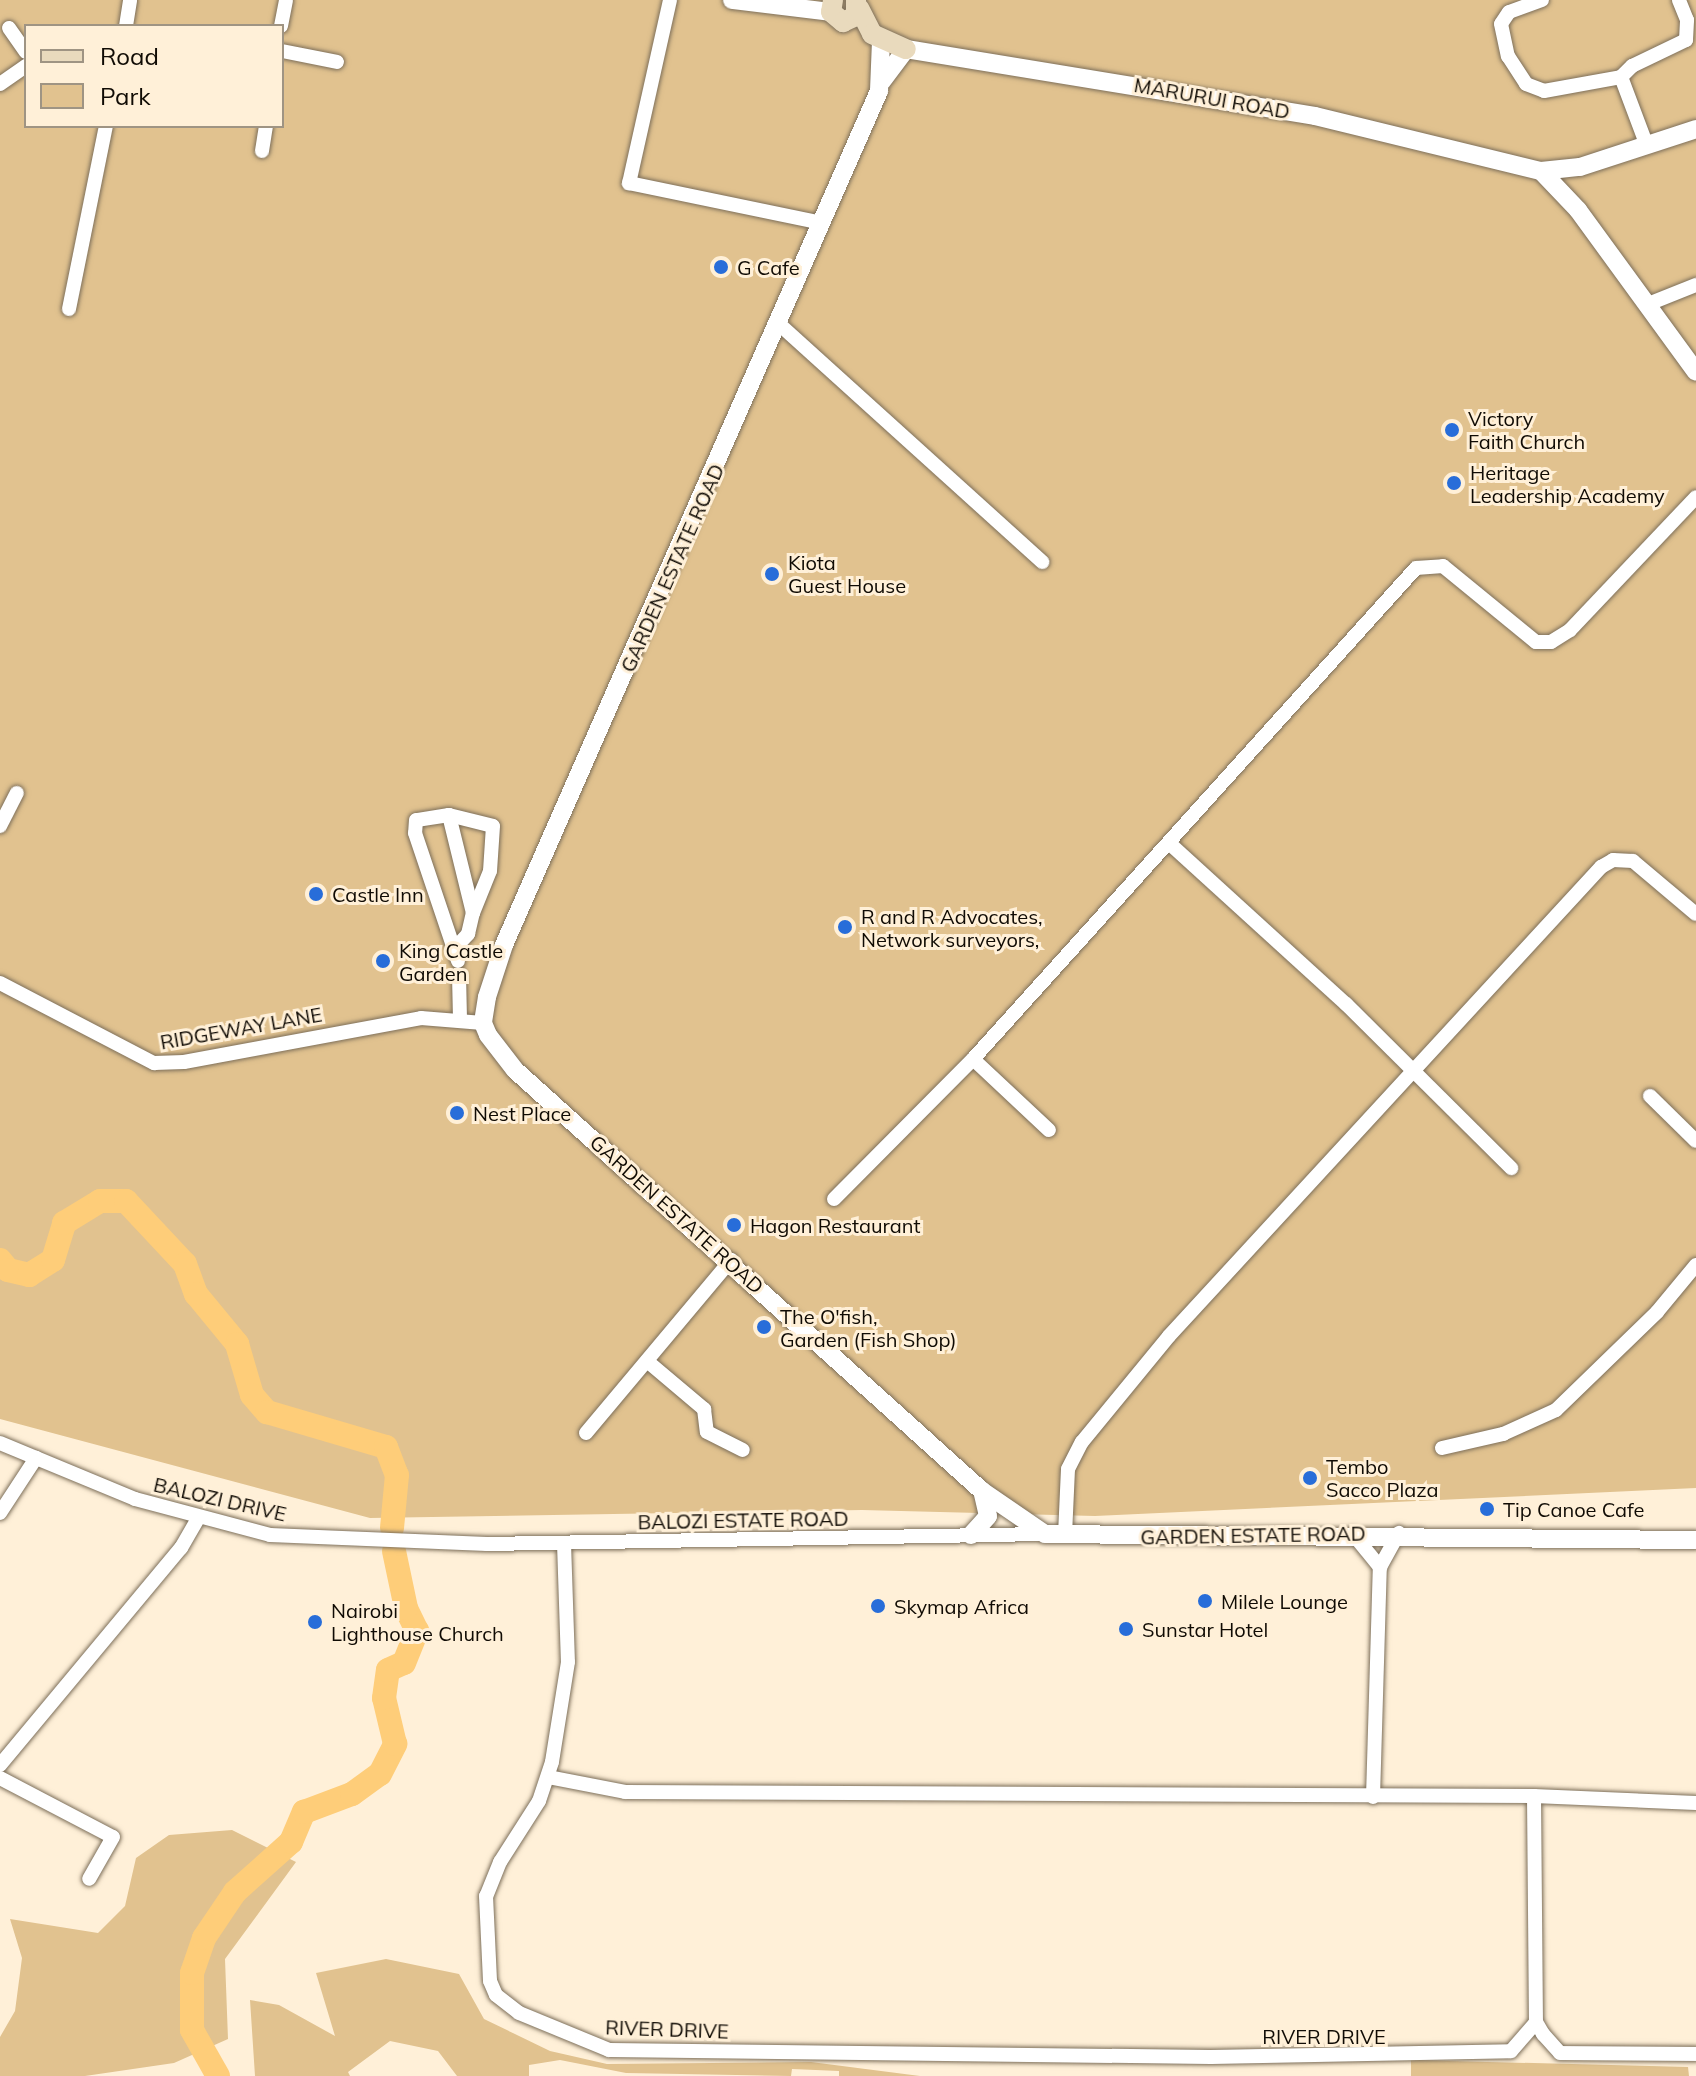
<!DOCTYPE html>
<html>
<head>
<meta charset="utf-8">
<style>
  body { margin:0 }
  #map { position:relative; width:1696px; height:2076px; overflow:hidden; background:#fff0d8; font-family:Mulish,sans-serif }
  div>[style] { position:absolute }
  .green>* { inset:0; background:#e1c28f }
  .river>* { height:24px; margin:-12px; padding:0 12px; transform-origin:12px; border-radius:12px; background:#fecd79 }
  .roads { filter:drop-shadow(0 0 2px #7d6f5a) drop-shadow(0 0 2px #7d6f5a) }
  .minor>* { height:14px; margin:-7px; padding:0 7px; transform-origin:7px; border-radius:7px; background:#fff }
  .tertiary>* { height:18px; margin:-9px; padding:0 9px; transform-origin:9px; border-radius:9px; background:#fff }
  .secondary>* { height:20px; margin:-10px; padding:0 10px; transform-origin:10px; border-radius:10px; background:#e9dabd }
  .dots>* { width:22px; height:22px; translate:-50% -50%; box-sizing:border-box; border:4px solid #fff0d8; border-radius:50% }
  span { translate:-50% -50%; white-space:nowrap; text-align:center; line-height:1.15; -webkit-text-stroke:6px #fff0d8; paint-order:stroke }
  .street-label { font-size:20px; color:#100b04 }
  .poi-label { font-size:20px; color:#100b04 }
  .left { translate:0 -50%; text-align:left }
  .legend { position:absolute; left:24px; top:24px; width:260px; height:104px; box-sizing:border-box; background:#fff0d8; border:2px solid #9f9483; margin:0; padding:10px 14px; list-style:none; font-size:24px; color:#100b04 }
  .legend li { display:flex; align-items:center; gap:16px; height:40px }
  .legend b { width:40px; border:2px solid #9f9483 }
</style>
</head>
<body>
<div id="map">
  <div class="green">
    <div style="clip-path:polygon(evenodd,0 0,1696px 0,1696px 1488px,1095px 1516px,862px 1510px,370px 1518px,0 1419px,0 0,26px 26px,282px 26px,282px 126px,26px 126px,26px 26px)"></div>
    <div style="clip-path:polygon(232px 1830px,296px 1862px,225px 1959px,228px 2039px,174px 2063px,85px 2076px,0 2076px,0 2037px,15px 2011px,22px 1958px,10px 1919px,98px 1933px,125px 1906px,136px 1858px,169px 1835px)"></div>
    <div style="clip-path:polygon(386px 1959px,459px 1974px,484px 2019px,550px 2051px,607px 2064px,811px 2062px,920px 2076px,839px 2076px,839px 2071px,792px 2069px,791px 2076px,626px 2073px,560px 2060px,529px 2065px,529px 2076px,457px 2076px,438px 2051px,390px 2041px,348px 2072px,350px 2076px,255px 2076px,250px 2000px,279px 2005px,335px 2036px,316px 1973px)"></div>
    <div style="clip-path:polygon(1411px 2060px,1688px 2067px,1689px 2076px,1411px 2076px)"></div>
  </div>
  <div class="river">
    <div style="left:0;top:1260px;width:13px;rotate:51deg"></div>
    <div style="left:8px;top:1270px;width:22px;rotate:13deg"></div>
    <div style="left:29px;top:1275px;width:28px;rotate:-32deg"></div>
    <div style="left:53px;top:1260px;width:39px;rotate:-73deg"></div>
    <div style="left:64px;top:1223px;width:42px;rotate:-31.4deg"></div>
    <div style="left:100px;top:1201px;width:26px"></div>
    <div style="left:126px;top:1201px;width:86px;rotate:46.9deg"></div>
    <div style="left:185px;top:1264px;width:32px;rotate:70deg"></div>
    <div style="left:196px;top:1294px;width:65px;rotate:50.6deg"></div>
    <div style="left:237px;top:1344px;width:53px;rotate:73.6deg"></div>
    <div style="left:252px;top:1395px;width:23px;rotate:49deg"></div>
    <div style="left:267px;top:1412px;width:124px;rotate:16.4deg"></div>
    <div style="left:386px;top:1447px;width:30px;rotate:69deg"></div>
    <div style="left:397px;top:1475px;width:53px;rotate:95.4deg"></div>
    <div style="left:218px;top:2076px;width:53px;rotate:-119.5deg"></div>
    <div style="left:192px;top:2030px;width:57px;rotate:-90deg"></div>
    <div style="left:192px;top:1973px;width:37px;rotate:-71deg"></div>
    <div style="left:204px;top:1938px;width:55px;rotate:-56deg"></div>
    <div style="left:235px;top:1892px;width:75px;rotate:-41.8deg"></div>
    <div style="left:291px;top:1842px;width:33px;rotate:-67deg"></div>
    <div style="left:304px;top:1812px;width:51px;rotate:-20.6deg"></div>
    <div style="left:352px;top:1794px;width:34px;rotate:-36deg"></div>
    <div style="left:380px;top:1774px;width:34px;rotate:-63deg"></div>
    <div style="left:395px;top:1744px;width:47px;rotate:-103.4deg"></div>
    <div style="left:384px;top:1698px;width:28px;rotate:-82deg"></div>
    <div style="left:388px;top:1670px;width:17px;rotate:-24deg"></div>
    <div style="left:404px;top:1663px;width:35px;rotate:-68deg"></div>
    <div style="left:417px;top:1631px;width:25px;rotate:-116deg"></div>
    <div style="left:406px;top:1608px;width:58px;rotate:-101.9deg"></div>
  </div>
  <div class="roads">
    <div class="minor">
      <div style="left:670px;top:0;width:188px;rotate:102.6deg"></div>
      <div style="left:629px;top:183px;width:197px;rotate:11.7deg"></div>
      <div style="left:1542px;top:0;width:35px;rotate:160deg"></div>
      <div style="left:1509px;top:12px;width:14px;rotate:124deg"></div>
      <div style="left:1501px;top:24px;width:33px;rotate:78deg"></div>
      <div style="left:1508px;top:56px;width:33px;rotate:57deg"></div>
      <div style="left:1526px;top:84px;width:19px;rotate:21deg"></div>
      <div style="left:1544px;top:91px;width:78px;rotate:-10.3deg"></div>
      <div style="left:126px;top:26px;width:26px;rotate:-81deg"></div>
      <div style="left:281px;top:26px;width:26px;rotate:-79deg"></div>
      <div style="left:9px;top:28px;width:29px;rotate:55deg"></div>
      <div style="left:282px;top:51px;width:56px;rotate:11.3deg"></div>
      <div style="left:0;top:84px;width:32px;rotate:-35deg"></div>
      <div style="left:1647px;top:146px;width:74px;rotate:-110.6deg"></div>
      <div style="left:1621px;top:77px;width:16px;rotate:-45deg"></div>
      <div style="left:1632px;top:66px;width:60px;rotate:-25.7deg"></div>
      <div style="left:1686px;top:40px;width:20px;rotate:-87deg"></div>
      <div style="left:1687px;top:20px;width:22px;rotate:-112deg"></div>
      <div style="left:262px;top:151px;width:25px;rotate:-81deg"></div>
      <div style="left:1646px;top:305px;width:54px;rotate:-21.8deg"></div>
      <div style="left:69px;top:309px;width:187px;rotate:-78.6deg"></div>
      <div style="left:779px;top:324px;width:355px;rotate:42.1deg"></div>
      <div style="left:449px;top:815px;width:45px;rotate:14deg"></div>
      <div style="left:493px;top:826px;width:45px;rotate:93.8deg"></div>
      <div style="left:490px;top:871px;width:45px;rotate:112deg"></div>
      <div style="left:0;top:826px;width:37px;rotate:-63deg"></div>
      <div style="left:1169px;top:843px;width:239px;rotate:42.3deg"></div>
      <div style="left:1346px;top:1004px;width:233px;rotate:44.8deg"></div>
      <div style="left:456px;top:947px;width:18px;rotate:-47deg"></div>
      <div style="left:468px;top:934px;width:22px;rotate:-77deg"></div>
      <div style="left:473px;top:913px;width:101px;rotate:-103.8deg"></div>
      <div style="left:449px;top:815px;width:33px;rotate:171deg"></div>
      <div style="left:416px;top:820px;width:13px;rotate:94deg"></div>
      <div style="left:415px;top:833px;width:135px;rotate:71.4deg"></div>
      <div style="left:459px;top:975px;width:43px;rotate:88.7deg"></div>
      <div style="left:0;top:983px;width:174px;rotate:27.5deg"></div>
      <div style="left:154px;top:1063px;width:30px;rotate:-2deg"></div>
      <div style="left:184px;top:1062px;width:241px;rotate:-10.5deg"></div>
      <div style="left:421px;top:1018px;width:62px;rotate:4.6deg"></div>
      <div style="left:973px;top:1059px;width:104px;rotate:43.1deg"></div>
      <div style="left:1650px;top:1096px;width:64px;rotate:44.4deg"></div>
      <div style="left:834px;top:1199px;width:197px;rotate:-45.2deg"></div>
      <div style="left:973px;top:1059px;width:661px;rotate:-47.94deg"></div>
      <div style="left:1416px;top:568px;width:27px;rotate:-4deg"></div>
      <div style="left:1443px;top:566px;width:120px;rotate:39.3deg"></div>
      <div style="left:1536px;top:642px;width:15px"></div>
      <div style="left:1551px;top:642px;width:22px;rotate:-32deg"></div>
      <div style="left:1570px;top:630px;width:183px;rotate:-46.5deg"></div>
      <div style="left:647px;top:1361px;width:75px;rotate:40.1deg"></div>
      <div style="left:704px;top:1409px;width:23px;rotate:83deg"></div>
      <div style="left:707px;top:1432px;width:40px;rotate:26.6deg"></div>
      <div style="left:586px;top:1433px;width:226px;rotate:-50deg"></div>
      <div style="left:0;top:1443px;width:146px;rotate:22.5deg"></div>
      <div style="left:135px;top:1499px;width:140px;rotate:14.9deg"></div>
      <div style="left:270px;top:1535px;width:217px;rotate:2.4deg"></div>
      <div style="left:487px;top:1544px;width:558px;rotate:-1.03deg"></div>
      <div style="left:1442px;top:1448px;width:63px;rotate:-12.9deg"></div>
      <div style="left:1503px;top:1434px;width:58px;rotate:-24.4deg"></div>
      <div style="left:1556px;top:1410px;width:141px;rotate:-44.1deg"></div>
      <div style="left:1657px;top:1312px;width:61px;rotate:-50.3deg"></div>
      <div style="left:0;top:1513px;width:66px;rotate:-56.8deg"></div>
      <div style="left:1353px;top:1534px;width:43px;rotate:50.7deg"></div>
      <div style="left:1065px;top:1535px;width:66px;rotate:-87.4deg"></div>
      <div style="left:1068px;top:1469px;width:30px;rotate:-63deg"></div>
      <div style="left:1082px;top:1442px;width:137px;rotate:-50.6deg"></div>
      <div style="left:1169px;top:1336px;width:638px;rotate:-47.35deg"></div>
      <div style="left:1601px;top:867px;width:14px;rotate:-30deg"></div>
      <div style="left:1613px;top:860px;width:20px;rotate:3deg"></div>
      <div style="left:1633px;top:861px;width:82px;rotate:40.1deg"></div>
      <div style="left:564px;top:1543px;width:119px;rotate:88.1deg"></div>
      <div style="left:568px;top:1662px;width:101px;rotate:99.1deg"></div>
      <div style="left:552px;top:1762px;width:41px;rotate:108.4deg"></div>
      <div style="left:539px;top:1801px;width:72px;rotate:122.6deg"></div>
      <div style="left:500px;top:1862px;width:37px;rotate:112deg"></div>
      <div style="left:486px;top:1896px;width:85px;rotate:87.3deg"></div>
      <div style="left:490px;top:1981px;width:15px;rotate:67deg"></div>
      <div style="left:496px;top:1995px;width:29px;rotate:38deg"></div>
      <div style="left:519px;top:2013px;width:97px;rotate:22.3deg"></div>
      <div style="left:609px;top:2050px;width:602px;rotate:0.67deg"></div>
      <div style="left:1211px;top:2057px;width:300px;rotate:-1.1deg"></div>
      <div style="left:1511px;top:2051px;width:38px;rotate:-49deg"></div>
      <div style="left:0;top:1765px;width:283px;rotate:-50.2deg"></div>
      <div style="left:181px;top:1548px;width:34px;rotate:-60deg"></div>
      <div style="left:548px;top:1777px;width:78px;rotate:11deg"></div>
      <div style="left:625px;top:1792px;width:909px;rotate:0.25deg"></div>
      <div style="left:1534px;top:1796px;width:162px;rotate:2.5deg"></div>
      <div style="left:0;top:1778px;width:127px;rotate:27.6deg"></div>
      <div style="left:113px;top:1837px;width:48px;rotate:119.7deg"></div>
      <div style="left:1534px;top:1796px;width:226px;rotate:89.5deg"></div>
      <div style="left:1536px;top:2022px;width:14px;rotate:60deg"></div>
      <div style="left:1543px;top:2034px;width:25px;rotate:48deg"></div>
      <div style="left:1560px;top:2053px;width:136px;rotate:0.4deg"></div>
      <div style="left:1373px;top:1797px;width:230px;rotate:-88.3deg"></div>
      <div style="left:1380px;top:1567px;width:39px;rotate:-61deg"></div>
    </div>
    <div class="tertiary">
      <div style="left:732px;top:0;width:100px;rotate:6.9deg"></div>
      <div style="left:881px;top:41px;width:50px;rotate:92.3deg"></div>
      <div style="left:879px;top:91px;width:933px;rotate:113.71deg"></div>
      <div style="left:504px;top:945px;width:55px;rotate:108.1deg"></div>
      <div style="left:487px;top:997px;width:26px;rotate:99deg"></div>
      <div style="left:483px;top:1023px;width:13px;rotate:67deg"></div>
      <div style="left:488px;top:1035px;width:44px;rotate:52.4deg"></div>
      <div style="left:515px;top:1070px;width:629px;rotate:42.03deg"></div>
      <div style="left:982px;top:1491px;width:76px;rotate:34.3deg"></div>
      <div style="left:1045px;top:1534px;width:651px;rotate:0.53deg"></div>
      <div style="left:882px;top:81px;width:40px;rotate:-53deg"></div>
      <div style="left:906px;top:49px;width:414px;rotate:9.3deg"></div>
      <div style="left:1315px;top:116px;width:233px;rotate:13.7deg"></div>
      <div style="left:1541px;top:171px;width:39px;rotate:-6deg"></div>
      <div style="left:1580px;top:167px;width:122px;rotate:-18.1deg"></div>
      <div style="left:1541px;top:171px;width:54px;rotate:46.5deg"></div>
      <div style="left:1578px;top:210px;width:200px;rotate:53.9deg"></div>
      <div style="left:971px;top:1535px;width:25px;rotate:-48deg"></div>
      <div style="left:988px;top:1516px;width:26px;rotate:-103deg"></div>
    </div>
    <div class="secondary">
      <div style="left:833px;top:0;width:12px;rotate:99deg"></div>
      <div style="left:831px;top:12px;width:16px;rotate:40deg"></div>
      <div style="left:843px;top:22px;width:14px;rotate:-25deg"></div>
      <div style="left:856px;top:16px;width:16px;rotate:-90deg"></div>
      <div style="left:859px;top:8px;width:29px;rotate:63deg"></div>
      <div style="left:872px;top:34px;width:37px;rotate:24deg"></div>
    </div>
  </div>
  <div class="dots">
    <div style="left:721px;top:267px;background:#286dd9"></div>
    <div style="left:1452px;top:430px;background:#286dd9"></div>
    <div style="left:1454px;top:483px;background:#286dd9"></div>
    <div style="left:772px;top:574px;background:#286dd9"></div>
    <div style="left:316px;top:894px;background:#286dd9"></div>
    <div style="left:845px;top:927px;background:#286dd9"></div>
    <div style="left:383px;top:961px;background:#286dd9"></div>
    <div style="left:457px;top:1113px;background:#286dd9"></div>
    <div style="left:734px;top:1225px;background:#286dd9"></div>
    <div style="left:764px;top:1327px;background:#286dd9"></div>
    <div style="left:1310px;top:1478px;background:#286dd9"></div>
    <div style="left:1487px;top:1509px;background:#286dd9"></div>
    <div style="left:1205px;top:1601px;background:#286dd9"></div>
    <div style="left:878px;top:1606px;background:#286dd9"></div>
    <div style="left:315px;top:1622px;background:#286dd9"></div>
    <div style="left:1126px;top:1629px;background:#286dd9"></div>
  </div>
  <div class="street-label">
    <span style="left:1212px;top:98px;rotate:10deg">MARURUI ROAD</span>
    <span style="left:672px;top:568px;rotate:-66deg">GARDEN ESTATE ROAD</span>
    <span style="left:241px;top:1028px;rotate:-10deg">RIDGEWAY LANE</span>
    <span style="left:677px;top:1214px;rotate:42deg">GARDEN ESTATE ROAD</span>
    <span style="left:220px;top:1499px;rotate:13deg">BALOZI DRIVE</span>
    <span style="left:743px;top:1520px;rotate:-1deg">BALOZI ESTATE ROAD</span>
    <span style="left:1253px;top:1535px;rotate:-1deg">GARDEN ESTATE ROAD</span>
    <span style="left:667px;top:2029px;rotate:2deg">RIVER DRIVE</span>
    <span style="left:1324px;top:2036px">RIVER DRIVE</span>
  </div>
  <div class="poi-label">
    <span class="left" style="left:737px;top:267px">G Cafe</span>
    <span class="left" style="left:1468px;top:430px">Victory<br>Faith Church</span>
    <span class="left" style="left:1470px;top:484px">Heritage<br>Leadership Academy</span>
    <span class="left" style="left:788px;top:574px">Kiota<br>Guest House</span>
    <span class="left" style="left:332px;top:894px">Castle Inn</span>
    <span class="left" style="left:861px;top:928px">R and R Advocates,<br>Network surveyors,</span>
    <span class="left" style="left:399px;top:962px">King Castle<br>Garden</span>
    <span class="left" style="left:473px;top:1113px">Nest Place</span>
    <span class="left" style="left:750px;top:1225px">Hagon Restaurant</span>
    <span class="left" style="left:780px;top:1328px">The O'fish,<br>Garden (Fish Shop)</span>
    <span class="left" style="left:1326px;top:1478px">Tembo<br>Sacco Plaza</span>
    <span class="left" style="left:1503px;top:1509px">Tip Canoe Cafe</span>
    <span class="left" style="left:1221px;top:1601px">Milele Lounge</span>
    <span class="left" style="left:894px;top:1606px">Skymap Africa</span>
    <span class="left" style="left:331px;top:1622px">Nairobi<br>Lighthouse Church</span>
    <span class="left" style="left:1142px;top:1629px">Sunstar Hotel</span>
  </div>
  <ul class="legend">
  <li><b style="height:10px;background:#e9dabd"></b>Road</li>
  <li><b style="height:22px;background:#e1c28f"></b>Park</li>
  </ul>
</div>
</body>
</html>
